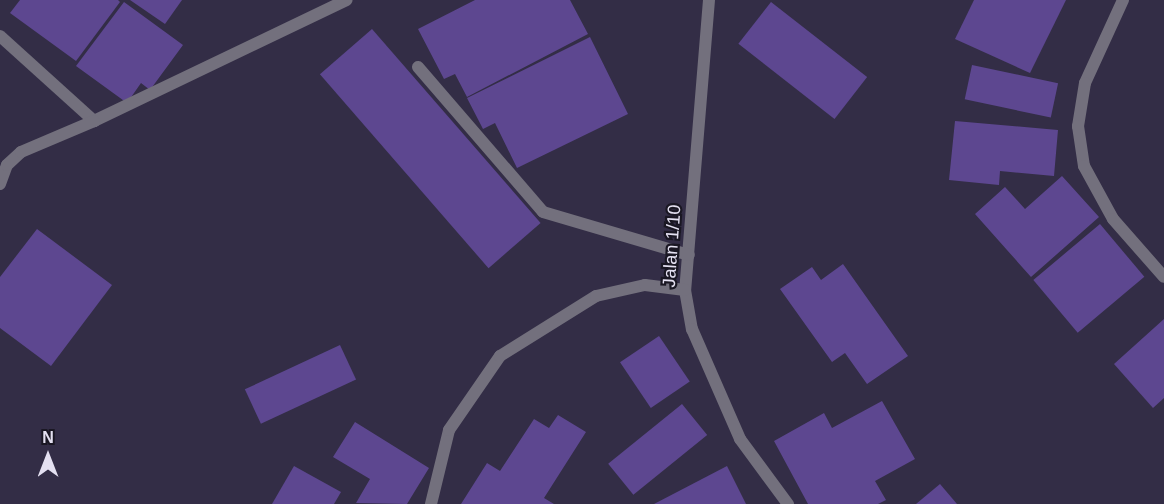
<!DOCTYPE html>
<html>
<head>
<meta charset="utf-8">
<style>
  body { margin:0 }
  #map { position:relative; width:1164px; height:504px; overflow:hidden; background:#332d46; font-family:Arial,sans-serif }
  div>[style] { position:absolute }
  .building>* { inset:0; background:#5d4790; transform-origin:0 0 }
  .minor>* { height:12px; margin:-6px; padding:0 6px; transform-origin:6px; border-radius:6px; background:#73707d }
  span { translate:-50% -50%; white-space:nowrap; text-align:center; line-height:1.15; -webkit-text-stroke:4.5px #1a1723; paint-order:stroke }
  .street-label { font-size:18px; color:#e4e0f1 }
  .north { position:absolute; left:18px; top:426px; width:60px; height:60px; -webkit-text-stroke:4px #1a1723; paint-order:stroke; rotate:0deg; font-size:16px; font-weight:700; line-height:24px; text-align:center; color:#e4e0f1 }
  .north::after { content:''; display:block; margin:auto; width:21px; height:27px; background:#e4e0f1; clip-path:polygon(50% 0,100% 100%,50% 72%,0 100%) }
</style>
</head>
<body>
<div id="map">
  <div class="building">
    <div style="clip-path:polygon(20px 0,118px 0,120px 2px,76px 61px,10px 13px)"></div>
    <div style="clip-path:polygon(130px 0,182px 0,165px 24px)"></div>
    <div style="clip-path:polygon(475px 0,570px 0,588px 34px,467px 97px,455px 74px,444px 79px,418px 29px)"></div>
    <div style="clip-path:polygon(974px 0,1066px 0,1030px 73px,955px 39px)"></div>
    <div style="clip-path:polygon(124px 2px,183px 45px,150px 90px,141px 83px,127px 103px,76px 66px)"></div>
    <div style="left:771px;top:2px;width:122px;height:53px;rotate:38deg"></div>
    <div style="left:372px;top:29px;width:257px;height:69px;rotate:49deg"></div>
    <div style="clip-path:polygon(590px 37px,628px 114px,517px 168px,495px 123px,483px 129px,467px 98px)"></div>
    <div style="left:972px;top:65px;width:88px;height:35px;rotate:12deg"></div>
    <div style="clip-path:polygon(955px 121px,1058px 130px,1054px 176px,1000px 171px,999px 185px,949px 180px)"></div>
    <div style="clip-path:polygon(1062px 176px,1099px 217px,1031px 277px,975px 214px,1005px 187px,1025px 209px)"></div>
    <div style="left:1100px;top:224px;width:69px;height:87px;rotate:50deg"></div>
    <div style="clip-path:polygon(37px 229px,112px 285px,51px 366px,0 328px,0 277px)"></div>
    <div style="clip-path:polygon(843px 264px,908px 356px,867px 384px,845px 353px,832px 362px,780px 289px,812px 267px,821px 280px)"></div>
    <div style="clip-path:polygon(1164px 319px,1164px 398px,1153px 408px,1114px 364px)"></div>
    <div style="left:659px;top:336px;width:55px;height:47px;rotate:56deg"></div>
    <div style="left:340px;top:345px;width:38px;height:105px;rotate:65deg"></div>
    <div style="clip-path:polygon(882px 401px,915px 459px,875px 481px,886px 500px,878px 504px,808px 504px,774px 441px,824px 413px,832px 428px)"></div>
    <div style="left:682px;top:404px;width:40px;height:95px;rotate:51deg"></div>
    <div style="clip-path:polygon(558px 415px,586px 432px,544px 498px,554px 504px,461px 504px,487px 463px,500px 471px,534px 419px,549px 428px)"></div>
    <div style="clip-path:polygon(355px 422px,429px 468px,407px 504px,356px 503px,370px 479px,333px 457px)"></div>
    <div style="clip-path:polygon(294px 466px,341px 492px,334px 504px,272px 504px)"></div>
    <div style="clip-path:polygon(727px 466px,746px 504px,654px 504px)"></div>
    <div style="clip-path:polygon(940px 484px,957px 504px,916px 504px)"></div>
  </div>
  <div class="minor">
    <div style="left:709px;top:0;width:291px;rotate:94.7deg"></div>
    <div style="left:685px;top:290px;width:40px;rotate:80deg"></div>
    <div style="left:692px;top:329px;width:120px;rotate:66.4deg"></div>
    <div style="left:740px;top:439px;width:81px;rotate:53.6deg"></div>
    <div style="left:1123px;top:0;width:91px;rotate:114.6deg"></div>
    <div style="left:1085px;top:83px;width:44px;rotate:99.2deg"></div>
    <div style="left:1078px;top:126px;width:40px;rotate:81.5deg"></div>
    <div style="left:1084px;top:166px;width:60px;rotate:61.3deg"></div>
    <div style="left:1113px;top:219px;width:77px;rotate:48.7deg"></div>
    <div style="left:0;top:36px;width:127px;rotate:42.1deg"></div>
    <div style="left:94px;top:121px;width:280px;rotate:-25.6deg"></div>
    <div style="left:418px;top:67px;width:191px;rotate:49.2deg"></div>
    <div style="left:543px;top:212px;width:152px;rotate:16.4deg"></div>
    <div style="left:0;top:184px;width:20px;rotate:-70deg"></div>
    <div style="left:7px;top:165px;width:19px;rotate:-43deg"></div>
    <div style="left:21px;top:152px;width:79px;rotate:-23deg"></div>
    <div style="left:431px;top:504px;width:76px;rotate:-76.3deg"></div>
    <div style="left:449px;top:430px;width:90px;rotate:-55.4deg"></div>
    <div style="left:500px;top:356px;width:113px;rotate:-32deg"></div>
    <div style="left:596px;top:296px;width:50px;rotate:-12.7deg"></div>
    <div style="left:645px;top:285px;width:40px;rotate:7.1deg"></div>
  </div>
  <div class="street-label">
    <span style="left:672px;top:246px;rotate:-86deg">Jalan 1/10</span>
  </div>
  <div class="north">N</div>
</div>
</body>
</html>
